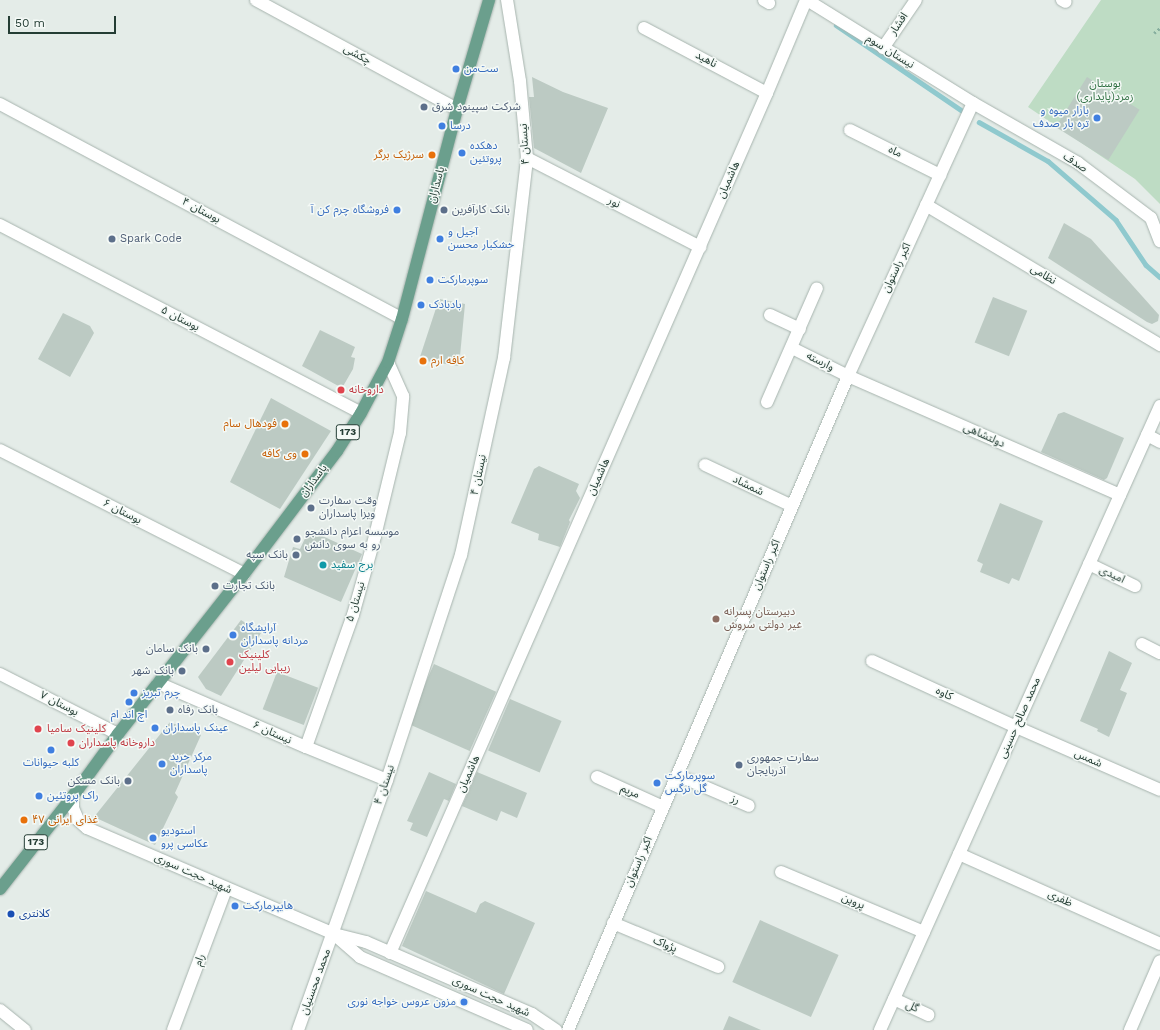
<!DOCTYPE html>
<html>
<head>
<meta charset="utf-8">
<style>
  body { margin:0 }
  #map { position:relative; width:1160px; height:1030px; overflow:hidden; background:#e4ece8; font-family:"Work Sans","Noto Sans Arabic",sans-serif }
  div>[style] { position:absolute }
  .green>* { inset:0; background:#bedcc4 }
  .stream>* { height:4.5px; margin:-2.25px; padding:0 2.25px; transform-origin:2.25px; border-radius:2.25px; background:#8fc9ce }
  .building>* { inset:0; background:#bccac3; transform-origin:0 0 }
  .path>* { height:2.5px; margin-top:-1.25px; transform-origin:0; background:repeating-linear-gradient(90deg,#86ae9e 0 2px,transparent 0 5px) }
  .roads { filter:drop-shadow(0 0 1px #a7b4ae) drop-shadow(0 0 1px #a7b4ae) }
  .minor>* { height:12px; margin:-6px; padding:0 6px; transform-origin:6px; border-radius:6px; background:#fff }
  .tertiary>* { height:12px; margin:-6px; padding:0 6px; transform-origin:6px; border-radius:6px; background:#fff }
  .primary>* { height:12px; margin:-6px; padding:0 6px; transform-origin:6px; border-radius:6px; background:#6b9f8d }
  .dots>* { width:11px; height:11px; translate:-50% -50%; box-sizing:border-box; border:2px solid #f4f9f6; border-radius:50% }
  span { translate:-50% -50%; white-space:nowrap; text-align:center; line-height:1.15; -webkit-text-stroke:3px #f4f9f6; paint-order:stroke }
  .shield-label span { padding:1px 3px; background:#f4f9f6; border:1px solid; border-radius:3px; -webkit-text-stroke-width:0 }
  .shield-label { font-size:10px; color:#243d34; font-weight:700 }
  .street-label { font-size:11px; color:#243d34 }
  .shop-label { font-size:11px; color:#366cbe }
  .left { translate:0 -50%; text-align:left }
  .right { translate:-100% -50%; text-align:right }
  .park-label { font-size:11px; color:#317144 }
  .service-label { font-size:11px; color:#4e5e75 }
  .food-label { font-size:11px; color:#c56008 }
  .health-label { font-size:11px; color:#be3a42 }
  .culture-label { font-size:11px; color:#0d838f }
  .education-label { font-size:11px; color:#785e54 }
  .transit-label { font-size:11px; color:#164399 }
  .scale { position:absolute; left:8px; top:16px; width:108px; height:18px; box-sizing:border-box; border:2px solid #243d34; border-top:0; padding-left:5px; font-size:12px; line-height:14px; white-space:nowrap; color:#243d34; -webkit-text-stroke:3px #f4f9f6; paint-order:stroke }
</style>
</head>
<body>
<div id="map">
  <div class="green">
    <div style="clip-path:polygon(1101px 0,1160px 0,1160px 204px,1135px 179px,1028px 107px)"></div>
  </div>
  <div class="stream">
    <div style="left:836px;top:25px;width:151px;rotate:34.2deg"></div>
    <div style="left:979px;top:122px;width:79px;rotate:29.5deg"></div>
    <div style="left:1048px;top:161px;width:90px;rotate:40.9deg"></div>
    <div style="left:1116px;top:220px;width:54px;rotate:56.3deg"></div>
    <div style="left:1146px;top:265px;width:18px;rotate:41deg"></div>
  </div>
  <div class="building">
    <div style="clip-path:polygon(532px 77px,563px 92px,608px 108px,581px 173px,534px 148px,529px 97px,534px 97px)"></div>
    <div style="left:1087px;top:77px;width:62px;height:59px;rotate:32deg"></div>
    <div style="clip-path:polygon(1064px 223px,1091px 239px,1159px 315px,1158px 321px,1152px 324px,1147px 322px,1048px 258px)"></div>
    <div style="left:993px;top:297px;width:37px;height:49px;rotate:22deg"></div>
    <div style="clip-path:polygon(439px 299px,465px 304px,459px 366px,419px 360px)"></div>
    <div style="clip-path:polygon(63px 313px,90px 326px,94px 333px,70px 377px,38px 359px)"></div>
    <div style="clip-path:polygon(320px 330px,355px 347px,351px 357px,355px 358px,353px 369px,342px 388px,302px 366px)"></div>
    <div style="clip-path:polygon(271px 398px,331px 431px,280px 509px,230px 482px)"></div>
    <div style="clip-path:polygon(1064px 412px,1124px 438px,1107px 478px,1104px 480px,1041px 452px,1058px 414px)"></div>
    <div style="clip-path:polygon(539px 466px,579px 484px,576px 491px,580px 498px,569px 520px,570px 522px,560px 547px,538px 540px,539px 534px,511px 523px,534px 469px)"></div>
    <div style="clip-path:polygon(1000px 503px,1043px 521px,1019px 581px,1012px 578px,1009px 584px,980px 572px,983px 564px,977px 561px)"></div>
    <div style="clip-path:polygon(309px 530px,362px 554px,341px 602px,284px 577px,293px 547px,300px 549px)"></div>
    <div style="clip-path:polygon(241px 620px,261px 633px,221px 696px,206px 689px,198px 677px)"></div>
    <div style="clip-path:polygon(1109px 651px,1132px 663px,1120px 690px,1127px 693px,1109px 737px,1097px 731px,1098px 729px,1080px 721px)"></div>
    <div style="left:434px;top:664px;width:68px;height:65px;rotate:24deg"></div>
    <div style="left:277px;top:672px;width:44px;height:40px;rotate:21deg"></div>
    <div style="left:510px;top:699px;width:56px;height:56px;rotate:23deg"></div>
    <div style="clip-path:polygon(170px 722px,201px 735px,175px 793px,178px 797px,155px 845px,94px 817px)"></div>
    <div style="clip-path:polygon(429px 772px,456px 784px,449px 801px,444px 799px,427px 837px,410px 830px,413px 823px,407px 821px)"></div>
    <div style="clip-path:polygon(477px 772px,527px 793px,517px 818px,501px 811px,497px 821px,462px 806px)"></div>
    <div style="clip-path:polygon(426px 891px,476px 913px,480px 904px,485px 901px,535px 923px,504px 994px,402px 946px)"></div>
    <div style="left:760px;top:920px;width:86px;height:68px;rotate:24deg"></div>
    <div style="clip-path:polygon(729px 1016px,761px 1030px,723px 1030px)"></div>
  </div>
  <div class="path">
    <div style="left:1154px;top:33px;width:8px;rotate:-40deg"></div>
  </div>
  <div class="roads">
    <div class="minor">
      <div style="left:256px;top:0;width:229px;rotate:28.5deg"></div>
      <div style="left:764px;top:0;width:6px;rotate:31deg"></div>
      <div style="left:807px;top:0;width:195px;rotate:31.8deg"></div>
      <div style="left:973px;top:103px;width:121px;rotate:29.7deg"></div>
      <div style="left:1078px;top:163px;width:91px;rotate:37deg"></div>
      <div style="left:1151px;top:218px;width:25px;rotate:69deg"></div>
      <div style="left:1062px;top:0;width:4px;rotate:27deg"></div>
      <div style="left:644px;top:28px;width:139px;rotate:27.9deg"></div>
      <div style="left:883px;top:48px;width:58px;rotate:-55.5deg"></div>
      <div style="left:0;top:104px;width:456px;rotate:28.1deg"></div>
      <div style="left:850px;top:130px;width:101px;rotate:26.6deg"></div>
      <div style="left:527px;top:158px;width:195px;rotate:27.2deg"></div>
      <div style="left:0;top:225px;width:407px;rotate:27.5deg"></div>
      <div style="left:770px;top:315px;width:33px;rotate:25deg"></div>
      <div style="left:792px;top:348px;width:63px;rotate:26.6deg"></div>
      <div style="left:848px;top:376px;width:297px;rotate:23.6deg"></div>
      <div style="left:767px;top:402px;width:124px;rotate:-66.3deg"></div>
      <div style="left:1147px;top:435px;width:15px;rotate:28deg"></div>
      <div style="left:0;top:450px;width:274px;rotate:26.9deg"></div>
      <div style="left:705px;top:465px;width:96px;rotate:25.2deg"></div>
      <div style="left:1089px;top:564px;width:51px;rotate:25.6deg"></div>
      <div style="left:1142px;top:644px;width:20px;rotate:27deg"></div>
      <div style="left:872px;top:661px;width:158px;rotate:24.6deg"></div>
      <div style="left:1016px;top:727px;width:157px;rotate:23.6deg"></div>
      <div style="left:0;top:674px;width:132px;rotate:27deg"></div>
      <div style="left:158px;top:683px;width:161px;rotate:23.4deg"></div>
      <div style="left:306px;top:747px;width:87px;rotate:22.2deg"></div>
      <div style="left:306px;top:747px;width:140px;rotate:-70.4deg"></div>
      <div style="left:353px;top:615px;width:82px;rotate:-74.4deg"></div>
      <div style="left:375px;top:536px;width:106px;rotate:-76.4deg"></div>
      <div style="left:400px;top:433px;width:37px;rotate:-85deg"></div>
      <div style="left:403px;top:396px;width:37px;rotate:-114deg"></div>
      <div style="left:677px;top:775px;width:78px;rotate:23.3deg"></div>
      <div style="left:597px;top:777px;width:72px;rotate:24.4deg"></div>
      <div style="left:959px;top:854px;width:220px;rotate:24.1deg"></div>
      <div style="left:781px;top:872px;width:155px;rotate:22.8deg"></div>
      <div style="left:613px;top:923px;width:114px;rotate:22.7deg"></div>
      <div style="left:390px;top:953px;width:939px;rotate:-66.33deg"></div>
      <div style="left:767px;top:93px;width:101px;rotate:-67.2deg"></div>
      <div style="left:894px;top:999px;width:38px;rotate:25deg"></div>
      <div style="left:0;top:1010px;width:32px;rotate:39deg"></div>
      <div style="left:173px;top:1030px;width:151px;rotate:-69.4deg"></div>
      <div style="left:880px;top:1030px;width:684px;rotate:-65.83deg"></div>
    </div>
    <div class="tertiary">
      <div style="left:926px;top:205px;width:273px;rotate:30.9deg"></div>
      <div style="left:73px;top:796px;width:12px;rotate:90deg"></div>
      <div style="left:73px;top:808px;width:13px;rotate:67deg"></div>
      <div style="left:78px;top:820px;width:12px;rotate:42deg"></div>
      <div style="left:87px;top:828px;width:269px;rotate:23.2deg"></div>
      <div style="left:334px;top:934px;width:33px;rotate:14deg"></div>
      <div style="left:366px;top:942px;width:181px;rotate:23.4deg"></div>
      <div style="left:532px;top:1014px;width:29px;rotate:34deg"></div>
      <div style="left:336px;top:936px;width:32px;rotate:41deg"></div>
      <div style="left:360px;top:957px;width:182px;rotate:23.6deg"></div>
      <div style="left:298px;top:1030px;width:265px;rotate:-70.4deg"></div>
      <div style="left:387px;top:780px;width:237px;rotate:-71.8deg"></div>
      <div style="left:461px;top:555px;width:202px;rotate:-77.7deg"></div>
      <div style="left:504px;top:358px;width:201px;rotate:-83.4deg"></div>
      <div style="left:527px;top:158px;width:77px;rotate:-95.2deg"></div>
      <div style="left:520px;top:81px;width:82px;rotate:-99.1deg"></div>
      <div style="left:568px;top:1030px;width:711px;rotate:-66.82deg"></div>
      <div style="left:848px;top:376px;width:300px;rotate:-65.4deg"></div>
      <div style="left:1130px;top:1030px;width:75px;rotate:-66.5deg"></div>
    </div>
    <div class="primary">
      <div style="left:0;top:889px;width:118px;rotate:-51.9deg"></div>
      <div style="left:73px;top:796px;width:77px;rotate:-54deg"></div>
      <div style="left:118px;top:734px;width:204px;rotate:-51.8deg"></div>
      <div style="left:244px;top:574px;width:154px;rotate:-52.9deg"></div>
      <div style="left:337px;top:451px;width:45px;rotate:-57.7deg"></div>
      <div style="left:361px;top:413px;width:58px;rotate:-62.1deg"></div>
      <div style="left:388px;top:362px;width:45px;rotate:-72deg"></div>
      <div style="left:402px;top:319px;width:217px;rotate:-75.3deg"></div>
      <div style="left:457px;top:109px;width:114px;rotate:-73.6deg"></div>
    </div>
  </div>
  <div class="dots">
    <div style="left:456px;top:69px;background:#3f7fe0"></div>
    <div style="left:424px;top:107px;background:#5c6f8a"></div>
    <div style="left:1097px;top:118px;background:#3f7fe0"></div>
    <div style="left:442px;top:126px;background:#3f7fe0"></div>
    <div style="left:462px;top:153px;background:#3f7fe0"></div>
    <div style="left:432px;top:155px;background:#e8710a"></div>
    <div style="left:397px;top:210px;background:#3f7fe0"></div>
    <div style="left:444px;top:210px;background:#5c6f8a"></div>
    <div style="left:112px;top:239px;background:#5c6f8a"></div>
    <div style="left:440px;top:239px;background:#3f7fe0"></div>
    <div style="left:430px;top:280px;background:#3f7fe0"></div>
    <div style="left:421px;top:305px;background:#3f7fe0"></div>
    <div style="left:423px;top:361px;background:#e8710a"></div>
    <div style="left:341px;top:390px;background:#e0444e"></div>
    <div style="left:285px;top:424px;background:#e8710a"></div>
    <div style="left:305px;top:454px;background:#e8710a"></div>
    <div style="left:311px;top:508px;background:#5c6f8a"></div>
    <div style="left:297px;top:539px;background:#5c6f8a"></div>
    <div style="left:296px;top:555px;background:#5c6f8a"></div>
    <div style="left:323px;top:565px;background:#0f9aa8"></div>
    <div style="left:215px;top:586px;background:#5c6f8a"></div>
    <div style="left:716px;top:619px;background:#8d6e63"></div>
    <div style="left:233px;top:635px;background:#3f7fe0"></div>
    <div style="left:206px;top:649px;background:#5c6f8a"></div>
    <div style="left:230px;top:662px;background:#e0444e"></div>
    <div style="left:182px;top:671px;background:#5c6f8a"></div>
    <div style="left:134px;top:693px;background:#3f7fe0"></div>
    <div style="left:129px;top:702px;background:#3f7fe0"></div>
    <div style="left:170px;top:710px;background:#5c6f8a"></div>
    <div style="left:155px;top:728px;background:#3f7fe0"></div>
    <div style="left:38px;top:729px;background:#e0444e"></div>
    <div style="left:71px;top:743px;background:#e0444e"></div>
    <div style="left:51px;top:750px;background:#3f7fe0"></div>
    <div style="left:162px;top:764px;background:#3f7fe0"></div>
    <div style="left:739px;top:765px;background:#5c6f8a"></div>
    <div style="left:128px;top:781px;background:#5c6f8a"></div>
    <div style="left:657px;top:783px;background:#3f7fe0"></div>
    <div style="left:39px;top:796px;background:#3f7fe0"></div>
    <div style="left:24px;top:820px;background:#e8710a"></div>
    <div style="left:153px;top:838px;background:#3f7fe0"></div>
    <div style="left:235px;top:906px;background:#3f7fe0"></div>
    <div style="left:11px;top:914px;background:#1a4fb4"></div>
    <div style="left:464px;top:1002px;background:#3f7fe0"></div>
  </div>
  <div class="shield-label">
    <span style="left:348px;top:432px">173</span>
    <span style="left:36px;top:842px">173</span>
  </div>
  <div class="street-label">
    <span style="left:899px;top:24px;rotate:-56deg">افشار</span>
    <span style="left:890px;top:52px;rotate:32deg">نیستان سوم</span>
    <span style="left:357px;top:55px;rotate:28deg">چکشی</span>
    <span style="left:706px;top:60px;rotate:28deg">ناهید</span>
    <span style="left:525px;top:144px;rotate:-93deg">نیستان ۴</span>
    <span style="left:895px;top:152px;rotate:26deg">ماه</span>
    <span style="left:1075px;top:163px;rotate:33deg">صدف</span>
    <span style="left:729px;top:180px;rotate:-66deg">هاشمیان</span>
    <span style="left:437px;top:185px;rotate:-75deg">پاسداران</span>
    <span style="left:614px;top:203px;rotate:27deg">نور</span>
    <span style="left:201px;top:211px;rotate:28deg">بوستان ۴</span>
    <span style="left:897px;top:268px;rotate:-65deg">اکبر راستوان</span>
    <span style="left:1043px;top:275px;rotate:31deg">نظامی</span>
    <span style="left:180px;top:319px;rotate:27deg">بوستان ۵</span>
    <span style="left:820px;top:362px;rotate:27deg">وارسته</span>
    <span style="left:984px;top:436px;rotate:24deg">دولتشاهی</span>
    <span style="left:479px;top:475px;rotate:-78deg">نیستان ۴</span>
    <span style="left:599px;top:477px;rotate:-66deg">هاشمیان</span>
    <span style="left:314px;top:481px;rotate:-53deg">پاسداران</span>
    <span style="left:748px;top:486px;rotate:26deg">شمشاد</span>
    <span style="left:122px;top:512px;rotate:27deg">بوستان ۶</span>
    <span style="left:767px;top:565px;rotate:-67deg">اکبر راستوان</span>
    <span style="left:1112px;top:575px;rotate:26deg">امیدی</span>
    <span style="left:356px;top:602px;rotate:-73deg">نیستان ۵</span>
    <span style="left:944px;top:694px;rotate:25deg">کاوه</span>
    <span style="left:59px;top:704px;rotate:27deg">بوستان ۷</span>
    <span style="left:1020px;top:718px;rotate:-66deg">محمد صالح حسینی</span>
    <span style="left:272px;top:733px;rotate:24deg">نیستان ۶</span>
    <span style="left:1088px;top:759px;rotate:24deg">شمس</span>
    <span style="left:469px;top:774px;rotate:-66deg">هاشمیان</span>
    <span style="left:385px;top:785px;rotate:-71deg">نیستان ۴</span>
    <span style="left:630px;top:792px;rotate:24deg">مریم</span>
    <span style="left:735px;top:800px;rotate:23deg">رز</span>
    <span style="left:639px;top:862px;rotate:-67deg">اکبر راستوان</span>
    <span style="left:193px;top:874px;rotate:24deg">شهید حجت سوری</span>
    <span style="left:1060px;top:899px;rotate:24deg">ظفری</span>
    <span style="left:853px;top:902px;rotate:23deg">پروین</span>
    <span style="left:665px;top:945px;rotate:23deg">پژواک</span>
    <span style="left:200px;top:960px;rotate:-69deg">رام</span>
    <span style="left:316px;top:982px;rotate:-70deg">محمد محسنیان</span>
    <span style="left:491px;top:997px;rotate:24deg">شهید حجت سوری</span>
    <span style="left:912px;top:1007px;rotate:26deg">گل</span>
  </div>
  <div class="shop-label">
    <span class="left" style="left:464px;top:69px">ست‌من</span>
    <span class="right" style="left:1089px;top:118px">بازار میوه و<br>تره بار صدف</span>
    <span class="left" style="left:450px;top:126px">درسا</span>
    <span class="left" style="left:470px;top:153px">دهکده<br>پروتئین</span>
    <span class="right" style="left:389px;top:210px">فروشگاه چرم کن آ</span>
    <span class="left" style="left:448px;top:239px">آجیل و<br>خشکبار محسن</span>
    <span class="left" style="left:438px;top:280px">سوپرمارکت</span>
    <span class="left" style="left:429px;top:305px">بادبادک</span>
    <span class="left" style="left:241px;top:635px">آرایشگاه<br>مردانه پاسداران</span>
    <span class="left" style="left:142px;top:693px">چرم تبریز</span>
    <span style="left:129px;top:715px">اچ اند ام</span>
    <span class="left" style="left:163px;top:728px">عینک پاسداران</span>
    <span class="left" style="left:170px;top:764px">مرکز خرید<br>پاسداران</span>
    <span style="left:51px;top:763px">کلبه حیوانات</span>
    <span class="left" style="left:665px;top:783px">سوپرمارکت<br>گل نرگس</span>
    <span class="left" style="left:47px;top:796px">راک پروتئین</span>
    <span class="left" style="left:161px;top:838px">استودیو<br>عکاسی پرو</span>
    <span class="left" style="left:243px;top:906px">هایپرمارکت</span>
    <span class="right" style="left:456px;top:1002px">مزون عروس خواجه نوری</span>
  </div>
  <div class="park-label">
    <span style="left:1105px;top:91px">بوستان<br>زمرد(پایداری)</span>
  </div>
  <div class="service-label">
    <span class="left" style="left:432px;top:107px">شرکت سپینود شرق</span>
    <span class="left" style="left:452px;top:210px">بانک کارآفرین</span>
    <span class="left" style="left:120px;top:239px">Spark Code</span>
    <span class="left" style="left:319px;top:508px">وقت سفارت<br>ویزا پاسداران</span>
    <span class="left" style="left:305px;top:539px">موسسه اعزام دانشجو<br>رو به سوی دانش</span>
    <span class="right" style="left:288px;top:555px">بانک سپه</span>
    <span class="left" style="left:223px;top:586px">بانک تجارت</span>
    <span class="right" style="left:198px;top:649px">بانک سامان</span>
    <span class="right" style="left:174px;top:671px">بانک شهر</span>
    <span class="left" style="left:178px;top:710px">بانک رفاه</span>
    <span class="left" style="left:747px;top:765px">سفارت جمهوری<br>آذربایجان</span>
    <span class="right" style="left:120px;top:781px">بانک مسکن</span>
  </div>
  <div class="food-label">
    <span class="right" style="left:424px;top:155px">سرژیک برگر</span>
    <span class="left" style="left:431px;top:361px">کافه ارم</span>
    <span class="right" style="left:277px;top:424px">فودهال سام</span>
    <span class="right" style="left:297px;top:454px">وی کافه</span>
    <span class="left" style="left:32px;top:820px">غذای ایرانی ۴٧</span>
  </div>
  <div class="health-label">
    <span class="left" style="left:349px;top:390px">داروخانه</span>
    <span class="left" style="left:239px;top:662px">کلینیک<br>زیبایی لیلین</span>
    <span class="left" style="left:47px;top:729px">کلینیک سامیا</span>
    <span class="left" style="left:79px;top:743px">داروخانه پاسداران</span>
  </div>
  <div class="culture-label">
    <span class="left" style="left:331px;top:565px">برج سفید</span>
  </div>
  <div class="education-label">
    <span class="left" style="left:724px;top:619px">دبیرستان پسرانه<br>غیر دولتی سروش</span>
  </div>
  <div class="transit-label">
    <span class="left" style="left:19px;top:914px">کلانتری</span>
  </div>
  <div class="scale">50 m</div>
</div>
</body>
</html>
